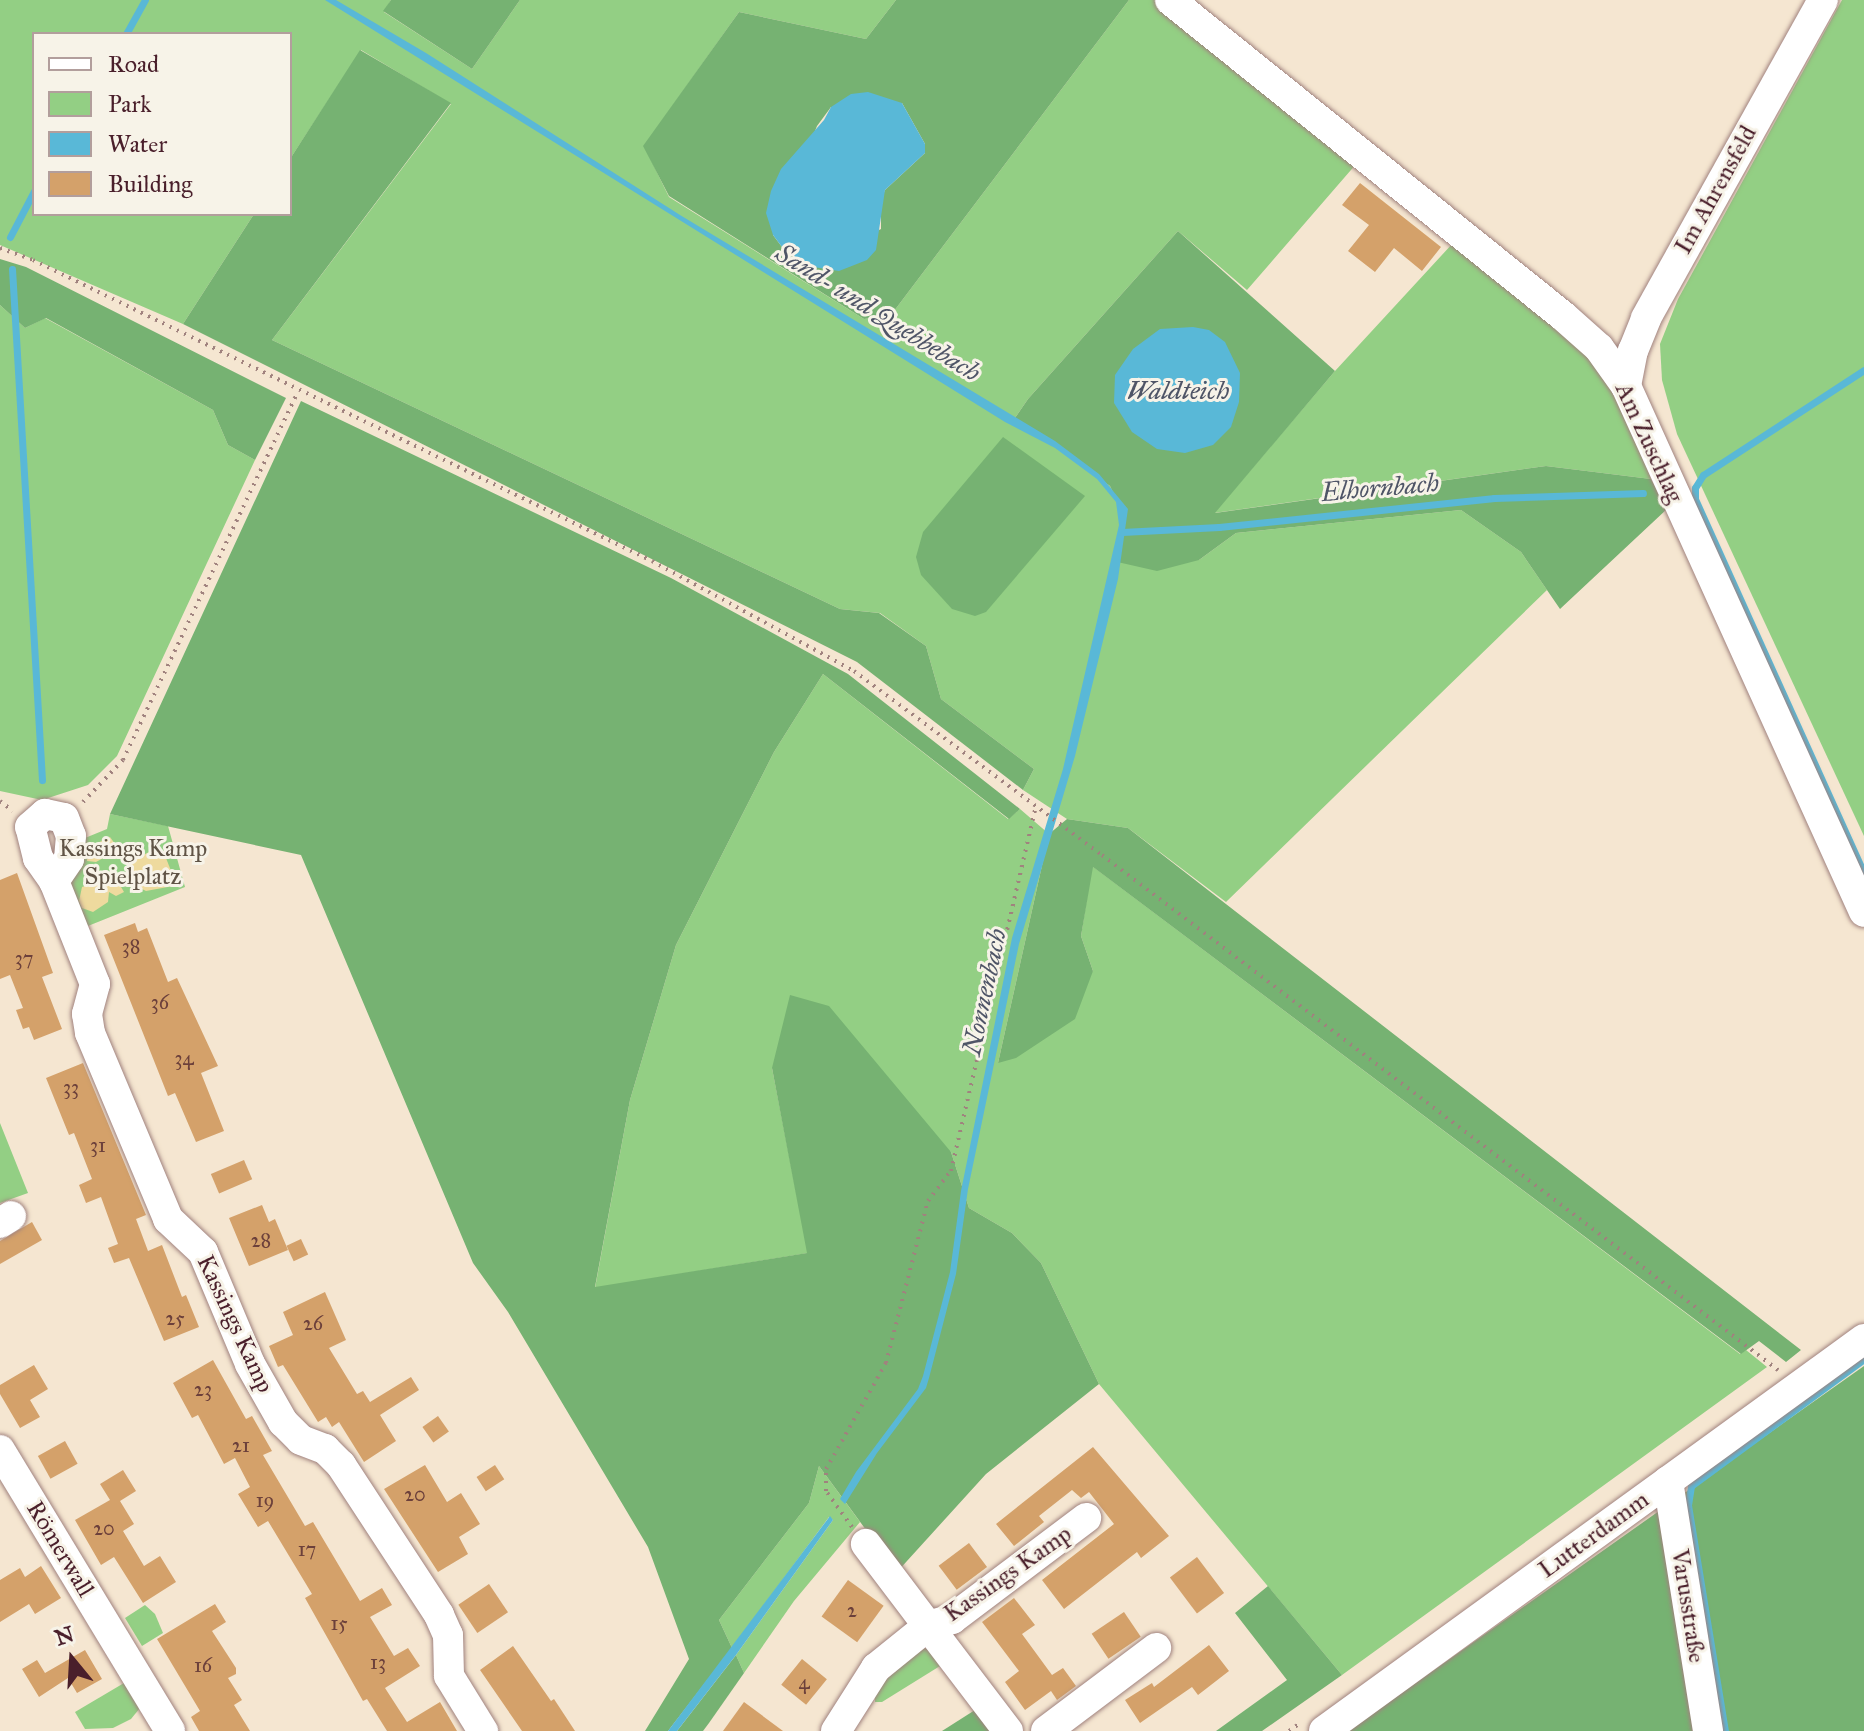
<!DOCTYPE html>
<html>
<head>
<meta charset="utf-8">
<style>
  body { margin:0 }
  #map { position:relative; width:1864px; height:1731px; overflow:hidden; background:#f5e6d1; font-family:"IM FELL Great Primer",serif }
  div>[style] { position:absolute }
  .green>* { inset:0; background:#93cf84 }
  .forest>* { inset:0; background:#76b272 }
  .sand>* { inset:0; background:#eeda9e }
  .water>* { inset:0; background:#59b8d7 }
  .stream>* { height:7px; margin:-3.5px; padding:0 3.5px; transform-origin:3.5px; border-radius:3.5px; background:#59b8d7 }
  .building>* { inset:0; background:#d4a16a; transform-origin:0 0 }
  .path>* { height:4px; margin-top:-2px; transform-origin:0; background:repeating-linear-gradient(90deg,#a0827e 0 2px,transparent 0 8px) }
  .roads { filter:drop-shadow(0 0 2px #a0827e) drop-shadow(0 0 2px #a0827e) }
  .minor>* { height:30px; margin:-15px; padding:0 15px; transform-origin:15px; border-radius:15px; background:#fff }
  span { translate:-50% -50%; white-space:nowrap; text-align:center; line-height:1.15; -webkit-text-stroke:6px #f7f3e8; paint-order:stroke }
  .number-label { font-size:20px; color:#6c403b }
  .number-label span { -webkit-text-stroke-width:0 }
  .street-label { font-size:24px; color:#4a1f2b }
  .park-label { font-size:24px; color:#605446 }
  .water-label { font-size:26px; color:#4f5567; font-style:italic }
  .legend { position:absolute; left:32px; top:32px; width:260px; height:184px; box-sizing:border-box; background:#f7f3e8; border:2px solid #b29e9c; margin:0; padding:10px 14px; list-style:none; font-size:24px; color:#4a1f2b }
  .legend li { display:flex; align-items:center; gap:16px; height:40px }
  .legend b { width:40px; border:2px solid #b29e9c }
  .north { position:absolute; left:32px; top:1619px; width:80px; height:80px; -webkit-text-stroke:6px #f7f3e8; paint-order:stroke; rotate:342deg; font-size:22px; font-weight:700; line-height:32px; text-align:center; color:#4a1f2b }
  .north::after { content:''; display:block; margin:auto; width:28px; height:36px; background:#4a1f2b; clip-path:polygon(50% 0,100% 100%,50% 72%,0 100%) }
</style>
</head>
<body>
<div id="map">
  <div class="green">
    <div style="clip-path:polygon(0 0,391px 0,384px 12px,472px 69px,520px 0,896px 0,866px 39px,739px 12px,644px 146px,669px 197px,864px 319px,891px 315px,1129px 0,1159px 0,1357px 163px,1247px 290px,1178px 231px,1028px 399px,1015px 418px,1110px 486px,1122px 512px,1199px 560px,1236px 533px,1461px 510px,1521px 552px,1547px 590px,1226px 902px,1128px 828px,1067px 819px,1023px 790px,1034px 769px,941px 699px,926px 646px,880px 613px,840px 609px,272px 340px,451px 104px,361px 50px,290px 159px,290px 34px,34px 34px,34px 214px,254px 214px,183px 324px,0 245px)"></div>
    <div style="clip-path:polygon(1842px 0,1864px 0,1864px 836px,1677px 434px,1662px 380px,1660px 344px,1678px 299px)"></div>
    <div style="clip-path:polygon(1453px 243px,1580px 343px,1619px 393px,1651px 479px,1546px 466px,1214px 513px,1335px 371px)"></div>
    <div style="clip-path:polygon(0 305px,25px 328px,45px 318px,213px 410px,228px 445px,255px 460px,117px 756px,88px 785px,42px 800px,0 791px)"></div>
    <div style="clip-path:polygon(823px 674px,1008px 819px,1020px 809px,1049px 834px,998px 1063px,1093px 971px,1081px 936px,1092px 866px,1740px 1354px,1746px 1350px,1767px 1367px,1342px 1675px,1099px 1384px,1041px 1263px,1012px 1233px,969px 1208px,951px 1152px,772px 1068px,808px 1253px,595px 1288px,630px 1100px,676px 945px,774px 752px)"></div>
    <div style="clip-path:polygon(110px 814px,168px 826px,185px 887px,78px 930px,61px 889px,85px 838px,107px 829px)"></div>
    <div style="clip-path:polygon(0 1123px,28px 1193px,0 1203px)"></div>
    <div style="clip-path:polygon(819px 1466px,860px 1522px,794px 1601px,744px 1673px,736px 1655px,833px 1520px,829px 1517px,732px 1648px,719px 1620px,809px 1503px)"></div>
    <div style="clip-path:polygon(145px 1605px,155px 1614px,163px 1633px,142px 1646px,125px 1618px)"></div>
    <div style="clip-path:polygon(923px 1648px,930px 1650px,940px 1666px,882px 1702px,875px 1702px,875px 1689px)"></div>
    <div style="clip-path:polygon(124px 1683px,140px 1708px,131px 1719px,113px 1728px,85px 1729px,75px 1712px)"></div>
  </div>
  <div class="forest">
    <div style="clip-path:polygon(391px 0,520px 0,472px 69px,383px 11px)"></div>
    <div style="clip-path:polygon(evenodd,896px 0,1129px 0,891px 315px,864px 319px,669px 196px,643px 146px,739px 12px,866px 39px,896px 0,902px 103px,925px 144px,925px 153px,885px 190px,881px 200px,881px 229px,807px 266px,785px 251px,773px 235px,817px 126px,831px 107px,902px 103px)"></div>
    <div style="clip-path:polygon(360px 50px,451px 103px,272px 340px,840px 609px,879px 613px,926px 646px,941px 699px,1034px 769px,1023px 790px,857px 662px,183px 324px,254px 214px,290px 214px,290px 159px)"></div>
    <div style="clip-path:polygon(1178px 231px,1335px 371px,1215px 513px,1546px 466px,1651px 479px,1667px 509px,1560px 609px,1521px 552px,1461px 510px,1236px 533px,1199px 560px,1157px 571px,1113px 561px,1122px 512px,1110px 486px,1015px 418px,1028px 399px)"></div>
    <div style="clip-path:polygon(0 259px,26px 267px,286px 398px,255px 460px,228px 445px,213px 410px,46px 318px,25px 328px,0 305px)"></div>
    <div style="clip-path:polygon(301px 401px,671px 578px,848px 674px,1020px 809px,1009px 819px,823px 674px,774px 752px,676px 945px,630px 1100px,595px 1287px,807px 1253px,772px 1068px,790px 995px,829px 1006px,951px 1152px,969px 1208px,1012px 1233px,1041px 1263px,1099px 1384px,986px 1474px,897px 1572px,819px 1466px,809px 1503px,719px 1620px,732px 1648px,668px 1731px,645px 1731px,689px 1659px,648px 1547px,508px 1312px,473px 1263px,301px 855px,110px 814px)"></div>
    <div style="clip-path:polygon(1003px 437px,1085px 496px,986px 612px,975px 616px,952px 609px,921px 575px,916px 557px,923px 532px)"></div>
    <div style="clip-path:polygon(1067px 819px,1128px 828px,1801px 1350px,1786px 1362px,1759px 1341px,1741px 1354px,1093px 867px,1081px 936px,1093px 971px,1075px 1019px,1016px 1058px,998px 1063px,1049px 834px)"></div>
    <div style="clip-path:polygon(1864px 1366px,1864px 1731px,1348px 1731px)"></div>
    <div style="clip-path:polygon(1268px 1586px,1342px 1675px,1262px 1731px,1216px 1731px,1287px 1680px,1235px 1613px)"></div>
    <div style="clip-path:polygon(736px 1655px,744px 1673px,709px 1723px,703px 1731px,677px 1731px)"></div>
    <div style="clip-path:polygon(975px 1710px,991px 1731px,942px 1731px)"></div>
  </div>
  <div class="sand">
    <div style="clip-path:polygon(110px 837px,115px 844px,114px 852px,96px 862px,87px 861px,87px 848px)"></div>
    <div style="clip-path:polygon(153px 850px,164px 853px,175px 881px,173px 886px,146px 891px,132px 884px,128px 863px)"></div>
    <div style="clip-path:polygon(114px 875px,124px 892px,116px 896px,109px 892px,108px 902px,93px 912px,82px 908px,79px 901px,82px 887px)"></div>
  </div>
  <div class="water">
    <div style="clip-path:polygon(325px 0,336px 0,426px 53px,680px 215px,1055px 441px,1099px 474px,1128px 509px,1118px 579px,1075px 756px,1019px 944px,968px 1189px,956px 1274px,929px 1378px,926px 1388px,877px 1453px,845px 1504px,840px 1499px,856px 1472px,918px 1389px,923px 1376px,950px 1272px,961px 1191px,1012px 938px,1063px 769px,1119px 525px,1116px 502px,1097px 479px,1055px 448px,1005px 422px)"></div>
    <div style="clip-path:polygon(868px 92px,902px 103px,925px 144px,925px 153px,885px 190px,876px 250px,867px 260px,839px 271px,807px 266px,785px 251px,773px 235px,766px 213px,771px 191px,781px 169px,824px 120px,831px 107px,851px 94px)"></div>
    <div style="clip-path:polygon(1193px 327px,1209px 330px,1225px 342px,1240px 373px,1239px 402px,1231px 427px,1213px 445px,1185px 453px,1157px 449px,1132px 432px,1114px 403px,1115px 375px,1133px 349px,1160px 329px)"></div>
    <div style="clip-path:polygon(830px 1516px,833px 1520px,736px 1655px,677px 1731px,668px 1731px)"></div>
  </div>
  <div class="stream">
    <div style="left:126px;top:34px;width:39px;rotate:-61deg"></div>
    <div style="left:10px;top:237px;width:52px;rotate:-62.4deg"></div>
    <div style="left:12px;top:269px;width:512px;rotate:86.64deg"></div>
    <div style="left:1864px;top:370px;width:192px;rotate:146.9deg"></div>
    <div style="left:1703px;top:475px;width:15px;rotate:122deg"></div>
    <div style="left:1695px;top:488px;width:11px;rotate:90deg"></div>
    <div style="left:1695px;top:499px;width:410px;rotate:65.7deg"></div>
    <div style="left:1122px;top:532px;width:97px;rotate:-3deg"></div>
    <div style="left:1219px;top:527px;width:277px;rotate:-6deg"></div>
    <div style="left:1494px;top:498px;width:149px;rotate:-1.9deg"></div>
    <div style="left:1725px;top:1731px;width:229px;rotate:-99.3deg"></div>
    <div style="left:1688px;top:1505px;width:19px;rotate:-81deg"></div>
    <div style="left:1691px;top:1486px;width:215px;rotate:-36.3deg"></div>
  </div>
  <div class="building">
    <div style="clip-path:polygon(1360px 183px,1441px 247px,1422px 271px,1394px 248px,1375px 272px,1348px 251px,1369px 225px,1342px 205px)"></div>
    <div style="clip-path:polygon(17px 873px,53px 973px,42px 977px,62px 1029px,34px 1040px,29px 1027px,23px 1029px,16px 1010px,23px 1008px,10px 975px,0 979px,0 880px)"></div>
    <div style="clip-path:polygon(135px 923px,138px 932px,147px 928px,168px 982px,177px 978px,218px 1066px,201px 1073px,224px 1131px,196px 1142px,175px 1093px,168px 1096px,104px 935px)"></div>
    <div style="clip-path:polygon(83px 1063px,146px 1215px,136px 1219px,148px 1251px,162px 1245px,182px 1297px,186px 1295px,199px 1327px,164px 1341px,129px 1258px,114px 1263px,108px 1248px,118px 1244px,101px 1197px,86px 1203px,79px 1185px,92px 1179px,74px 1133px,69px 1135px,46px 1078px)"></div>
    <div style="left:244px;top:1160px;width:21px;height:36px;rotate:67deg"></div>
    <div style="clip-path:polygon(262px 1205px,269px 1222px,275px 1219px,288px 1250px,249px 1266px,229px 1218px)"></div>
    <div style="clip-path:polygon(32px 1222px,42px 1240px,0 1264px,0 1241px)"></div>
    <div style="left:301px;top:1239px;width:17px;height:16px;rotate:65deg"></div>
    <div style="clip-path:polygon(325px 1292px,346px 1340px,329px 1348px,357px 1394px,363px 1391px,370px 1402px,411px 1377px,419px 1390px,380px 1415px,396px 1441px,364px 1462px,339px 1422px,332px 1427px,326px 1417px,318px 1422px,283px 1365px,278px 1367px,269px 1346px,293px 1335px,283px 1312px)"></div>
    <div style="clip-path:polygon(213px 1360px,246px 1419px,252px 1416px,272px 1451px,263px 1455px,305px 1526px,313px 1522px,360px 1601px,382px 1588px,392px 1605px,370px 1617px,394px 1656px,408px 1648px,420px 1666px,385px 1688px,407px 1722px,440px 1702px,457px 1731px,387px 1731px,367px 1699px,363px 1701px,305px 1598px,312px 1594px,268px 1521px,258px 1527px,238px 1494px,250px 1487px,235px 1458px,224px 1464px,198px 1415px,192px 1418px,173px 1383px)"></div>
    <div style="clip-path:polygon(34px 1365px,48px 1389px,30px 1400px,40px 1417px,20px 1428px,0 1394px,0 1385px)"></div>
    <div style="left:438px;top:1416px;width:19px;height:19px;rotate:55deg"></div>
    <div style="left:65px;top:1441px;width:26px;height:31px;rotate:61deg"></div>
    <div style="clip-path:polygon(1093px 1447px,1169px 1536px,1141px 1558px,1137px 1552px,1064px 1609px,1042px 1580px,1114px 1524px,1089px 1492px,1081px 1498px,1072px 1490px,1039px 1516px,1044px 1522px,1014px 1546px,996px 1524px)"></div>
    <div style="clip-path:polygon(425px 1465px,447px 1502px,461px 1493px,480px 1524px,459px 1537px,468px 1554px,438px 1572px,384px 1489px)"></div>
    <div style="left:495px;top:1465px;width:17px;height:22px;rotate:57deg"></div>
    <div style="clip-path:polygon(123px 1470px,136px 1491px,120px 1501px,134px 1524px,123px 1531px,144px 1566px,160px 1556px,176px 1582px,143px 1603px,114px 1557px,101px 1565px,75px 1520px,110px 1500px,100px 1484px)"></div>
    <div style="left:969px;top:1543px;width:30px;height:38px;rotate:53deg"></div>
    <div style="left:1197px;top:1557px;width:45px;height:34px;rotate:53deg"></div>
    <div style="clip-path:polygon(41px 1566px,61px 1598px,35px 1614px,29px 1604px,0 1622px,0 1580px,20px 1568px,25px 1577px)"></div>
    <div style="left:848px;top:1580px;width:44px;height:45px;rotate:36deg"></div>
    <div style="left:489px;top:1584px;width:34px;height:37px;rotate:56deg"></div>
    <div style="clip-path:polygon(1014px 1598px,1035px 1625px,1022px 1634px,1052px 1675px,1063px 1668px,1076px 1686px,1057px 1700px,1051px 1691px,1025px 1710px,1005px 1682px,1019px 1671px,982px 1622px)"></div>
    <div style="clip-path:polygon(215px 1604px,226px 1622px,212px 1631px,236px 1668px,236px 1674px,228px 1678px,242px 1700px,234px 1705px,250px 1731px,199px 1731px,191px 1717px,200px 1711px,157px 1639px)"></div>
    <div style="left:1124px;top:1612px;width:30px;height:39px;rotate:56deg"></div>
    <div style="clip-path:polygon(1209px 1645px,1229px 1671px,1198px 1695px,1192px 1687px,1140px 1723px,1125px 1700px,1152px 1683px,1154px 1687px)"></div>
    <div style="clip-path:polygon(513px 1646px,551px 1701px,554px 1699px,575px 1731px,522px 1731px,480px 1670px)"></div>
    <div style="clip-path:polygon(85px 1650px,102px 1679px,77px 1693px,68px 1678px,39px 1697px,22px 1669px,37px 1660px,45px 1673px)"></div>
    <div style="left:802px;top:1659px;width:32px;height:33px;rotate:39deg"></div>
    <div style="clip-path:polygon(744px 1702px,783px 1731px,723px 1731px)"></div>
  </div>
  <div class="path">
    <div style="left:0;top:248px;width:35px;rotate:20deg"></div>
    <div style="left:33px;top:260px;width:688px;rotate:25.93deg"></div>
    <div style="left:652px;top:561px;width:230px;rotate:28.6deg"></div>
    <div style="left:854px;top:671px;width:309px;rotate:36.6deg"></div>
    <div style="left:1102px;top:855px;width:850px;rotate:37.3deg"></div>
    <div style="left:0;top:801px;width:16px;rotate:38deg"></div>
    <div style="left:83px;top:802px;width:58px;rotate:-46.4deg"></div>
    <div style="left:123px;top:760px;width:407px;rotate:-64.6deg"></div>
    <div style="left:852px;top:1527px;width:44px;rotate:-125.8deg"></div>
    <div style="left:826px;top:1491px;width:22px;rotate:-90deg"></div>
    <div style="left:826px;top:1469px;width:122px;rotate:-60.5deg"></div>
    <div style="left:886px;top:1363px;width:167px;rotate:-75.5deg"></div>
    <div style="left:928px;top:1201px;width:38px;rotate:-53deg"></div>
    <div style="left:951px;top:1171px;width:375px;rotate:-76.9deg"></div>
    <div style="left:1289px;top:1731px;width:14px;rotate:-36deg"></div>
  </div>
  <div class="roads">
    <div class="minor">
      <div style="left:1170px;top:0;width:504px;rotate:38.8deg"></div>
      <div style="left:1563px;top:316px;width:48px;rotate:41.6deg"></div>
      <div style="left:1599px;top:348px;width:47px;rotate:54.6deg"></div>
      <div style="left:1626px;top:386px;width:577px;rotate:65.65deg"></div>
      <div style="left:1626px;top:386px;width:36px;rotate:-79deg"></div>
      <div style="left:1633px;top:351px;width:35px;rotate:-68deg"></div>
      <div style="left:1646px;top:318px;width:364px;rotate:-60.9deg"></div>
      <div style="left:45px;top:814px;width:19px;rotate:12deg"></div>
      <div style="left:64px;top:818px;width:19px;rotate:69deg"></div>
      <div style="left:71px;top:836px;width:23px;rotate:95deg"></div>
      <div style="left:69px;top:859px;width:27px;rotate:124deg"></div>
      <div style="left:54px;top:881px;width:28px;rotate:-125deg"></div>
      <div style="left:38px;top:858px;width:32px;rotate:-104deg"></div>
      <div style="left:30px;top:827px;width:20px;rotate:-41deg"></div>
      <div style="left:54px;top:881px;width:111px;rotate:68.3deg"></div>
      <div style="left:95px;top:984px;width:31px;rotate:105deg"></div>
      <div style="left:87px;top:1014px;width:19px;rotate:81deg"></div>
      <div style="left:90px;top:1033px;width:202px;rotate:67.2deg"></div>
      <div style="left:168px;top:1219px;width:48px;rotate:43.3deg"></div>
      <div style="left:203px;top:1252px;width:121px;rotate:67.2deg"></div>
      <div style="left:250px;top:1364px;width:67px;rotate:60.4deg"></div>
      <div style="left:283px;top:1422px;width:25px;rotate:45deg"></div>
      <div style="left:301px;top:1440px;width:26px;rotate:21deg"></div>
      <div style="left:325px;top:1449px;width:23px;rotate:45deg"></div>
      <div style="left:341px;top:1465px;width:179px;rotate:56.8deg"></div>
      <div style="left:439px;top:1615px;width:22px;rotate:66deg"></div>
      <div style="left:448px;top:1635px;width:41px;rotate:88.6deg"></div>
      <div style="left:449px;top:1676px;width:65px;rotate:58.3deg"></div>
      <div style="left:0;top:1223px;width:13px;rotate:-32deg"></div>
      <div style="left:0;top:1450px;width:328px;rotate:58.8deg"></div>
      <div style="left:1668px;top:1481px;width:253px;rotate:80.9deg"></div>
      <div style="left:836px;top:1731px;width:75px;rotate:-57.6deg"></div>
      <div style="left:876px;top:1668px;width:67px;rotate:-38.9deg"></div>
      <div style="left:928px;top:1626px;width:103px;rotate:-127.1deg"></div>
      <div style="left:1008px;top:1731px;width:132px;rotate:-127.3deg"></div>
      <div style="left:928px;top:1626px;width:25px;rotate:-16deg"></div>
      <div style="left:952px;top:1619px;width:168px;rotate:-37deg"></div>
      <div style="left:1046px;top:1731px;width:138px;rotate:-37deg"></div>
      <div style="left:1324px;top:1731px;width:667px;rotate:-35.98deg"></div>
    </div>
  </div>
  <div class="number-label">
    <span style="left:131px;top:946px">38</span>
    <span style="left:24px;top:958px">37</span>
    <span style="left:160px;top:1002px">36</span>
    <span style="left:184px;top:1058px">34</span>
    <span style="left:71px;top:1087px">33</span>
    <span style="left:98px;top:1145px">31</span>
    <span style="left:261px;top:1240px">28</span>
    <span style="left:175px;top:1318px">25</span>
    <span style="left:313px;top:1323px">26</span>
    <span style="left:203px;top:1389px">23</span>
    <span style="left:241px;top:1445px">21</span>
    <span style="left:415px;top:1494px">20</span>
    <span style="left:265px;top:1500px">19</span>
    <span style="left:104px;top:1528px">20</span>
    <span style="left:307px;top:1549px">17</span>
    <span style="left:852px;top:1610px">2</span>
    <span style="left:339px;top:1623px">15</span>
    <span style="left:378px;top:1662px">13</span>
    <span style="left:203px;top:1665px">16</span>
    <span style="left:804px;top:1682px">4</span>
  </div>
  <div class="street-label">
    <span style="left:1716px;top:190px;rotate:-61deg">Im Ahrensfeld</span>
    <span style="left:1649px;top:443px;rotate:65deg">Am Zuschlag</span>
    <span style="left:235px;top:1324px;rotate:65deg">Kassings Kamp</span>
    <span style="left:1594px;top:1535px;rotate:-36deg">Lutterdamm</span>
    <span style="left:60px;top:1549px;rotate:59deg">Römerwall</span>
    <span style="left:1008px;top:1574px;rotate:-35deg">Kassings Kamp</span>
    <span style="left:1688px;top:1606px;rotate:81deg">Varusstraße</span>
  </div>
  <div class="park-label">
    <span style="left:133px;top:863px">Kassings Kamp<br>Spielplatz</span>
  </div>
  <div class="water-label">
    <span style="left:878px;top:313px;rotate:32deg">Sand- und Quebbebach</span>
    <span style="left:1178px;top:391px">Waldteich</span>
    <span style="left:1380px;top:488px;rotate:-5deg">Elhornbach</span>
    <span style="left:985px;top:992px;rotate:-78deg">Nonnenbach</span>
  </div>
  <ul class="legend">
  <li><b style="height:10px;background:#fff"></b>Road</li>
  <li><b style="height:22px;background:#93cf84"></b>Park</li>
  <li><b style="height:22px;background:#59b8d7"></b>Water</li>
  <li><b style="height:22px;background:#d4a16a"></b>Building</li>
  </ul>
  <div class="north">N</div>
</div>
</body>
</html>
